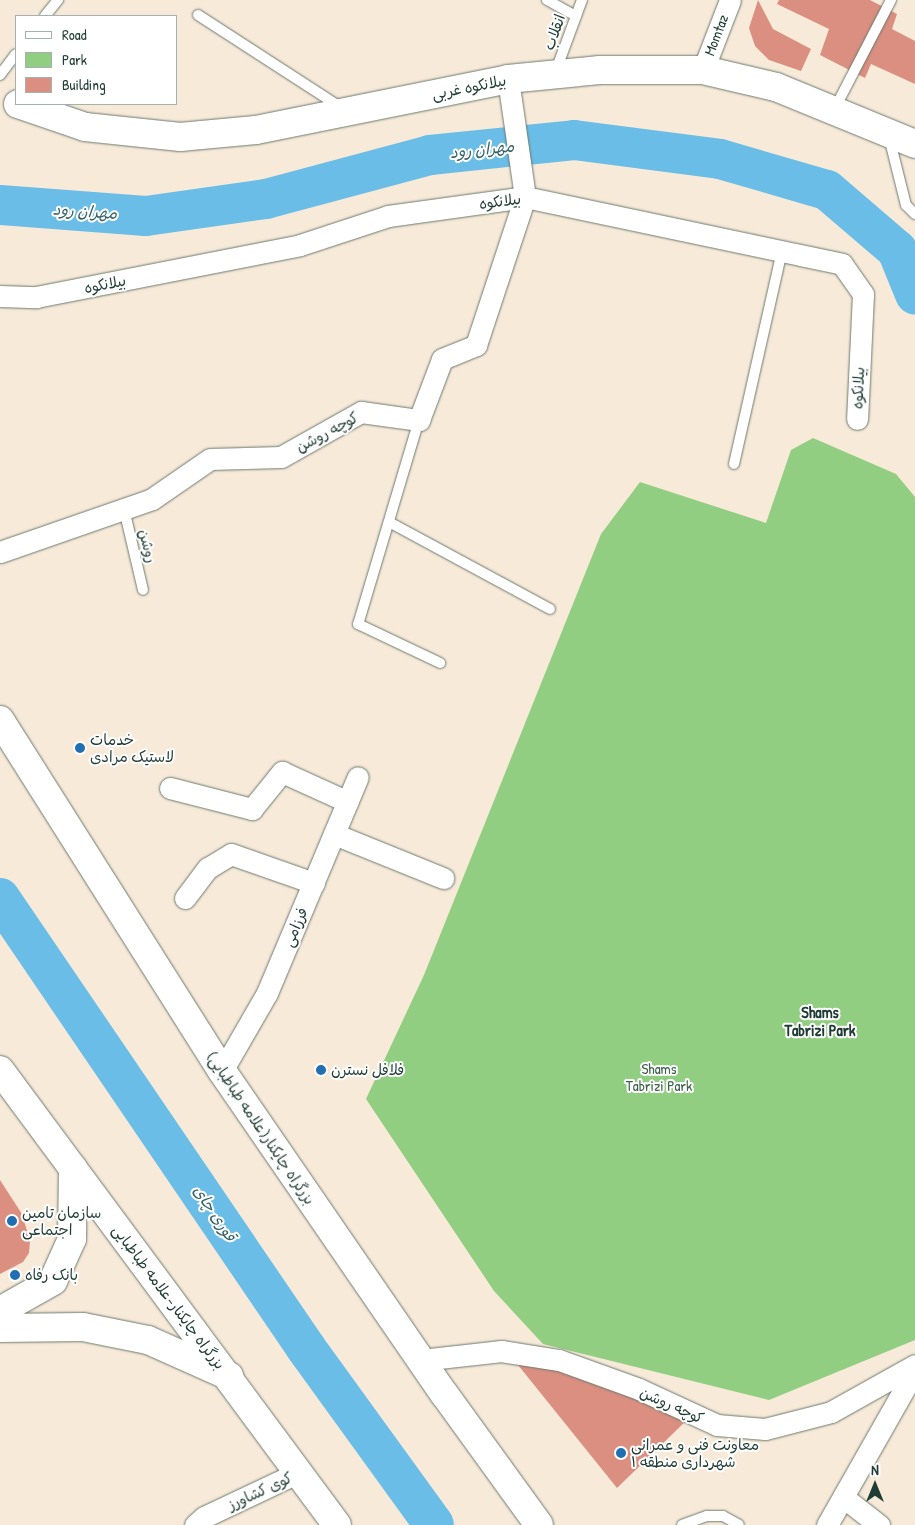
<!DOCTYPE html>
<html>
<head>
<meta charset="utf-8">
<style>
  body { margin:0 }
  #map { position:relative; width:915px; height:1525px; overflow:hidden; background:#f8ead9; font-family:"Patrick Hand","Playpen Sans Arabic",sans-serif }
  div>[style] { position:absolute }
  .green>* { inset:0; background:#92ce82 }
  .river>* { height:40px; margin:-20px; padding:0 20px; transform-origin:20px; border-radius:20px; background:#6abde6 }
  .building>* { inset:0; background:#db8f81 }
  .roads { filter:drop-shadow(0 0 1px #6b7a6e) drop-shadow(0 0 1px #6b7a6e) }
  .lane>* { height:10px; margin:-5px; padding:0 5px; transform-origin:5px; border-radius:5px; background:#fff }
  .street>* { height:21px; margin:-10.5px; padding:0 10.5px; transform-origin:10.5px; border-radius:10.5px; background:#fff }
  .secondary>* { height:28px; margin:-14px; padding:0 14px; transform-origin:14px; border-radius:14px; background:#fff }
  .highway>* { height:28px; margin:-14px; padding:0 14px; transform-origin:14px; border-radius:14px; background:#fff }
  .dots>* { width:14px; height:14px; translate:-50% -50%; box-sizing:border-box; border:2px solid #fff; border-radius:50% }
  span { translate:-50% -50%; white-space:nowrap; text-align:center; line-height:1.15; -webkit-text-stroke:4px #fff; paint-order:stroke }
  .street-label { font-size:15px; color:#1f3d34 }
  .poi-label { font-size:15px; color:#1f3d34 }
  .left { translate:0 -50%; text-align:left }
  .park-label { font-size:15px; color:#3c6148 }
  .water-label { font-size:16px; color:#366369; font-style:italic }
  .neighbourhood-label { font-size:16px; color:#1f3d34; font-weight:700 }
  .legend { position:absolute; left:15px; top:15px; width:162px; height:90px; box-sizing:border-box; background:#fff; border:1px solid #a5b1ae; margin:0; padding:6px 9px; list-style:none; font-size:15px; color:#1f3d34 }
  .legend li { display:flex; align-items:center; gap:10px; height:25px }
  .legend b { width:25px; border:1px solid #a5b1ae }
  .north { position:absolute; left:850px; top:1460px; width:50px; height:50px; -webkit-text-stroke:4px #fff; paint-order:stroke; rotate:0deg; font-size:14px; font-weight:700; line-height:20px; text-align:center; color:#1f3d34 }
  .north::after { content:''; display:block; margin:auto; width:18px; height:22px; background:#1f3d34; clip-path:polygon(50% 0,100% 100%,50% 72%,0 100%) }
</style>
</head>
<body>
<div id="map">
  <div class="green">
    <div style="clip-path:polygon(813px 438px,896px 474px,915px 497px,915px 1340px,769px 1400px,543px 1344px,494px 1291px,366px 1099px,424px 975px,601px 534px,640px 482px,766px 523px,791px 450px)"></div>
  </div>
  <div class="river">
    <div style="left:0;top:205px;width:146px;rotate:4.3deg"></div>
    <div style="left:146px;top:216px;width:121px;rotate:-8.1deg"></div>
    <div style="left:266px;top:199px;width:170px;rotate:-15deg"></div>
    <div style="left:430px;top:155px;width:145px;rotate:-5.9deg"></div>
    <div style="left:574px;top:140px;width:147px;rotate:7.4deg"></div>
    <div style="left:720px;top:159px;width:111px;rotate:16.2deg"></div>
    <div style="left:827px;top:190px;width:92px;rotate:40.6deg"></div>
    <div style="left:897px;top:250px;width:48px;rotate:67.8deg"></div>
    <div style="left:0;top:898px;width:544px;rotate:55.78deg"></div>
    <div style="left:306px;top:1348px;width:218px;rotate:54.1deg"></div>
  </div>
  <div class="building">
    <div style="clip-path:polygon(758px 0,773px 29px,811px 49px,801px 71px,769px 60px,755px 46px,749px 28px)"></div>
    <div style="clip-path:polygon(779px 0,870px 0,897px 14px,892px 29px,915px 41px,915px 84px,871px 64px,865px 78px,820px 55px,829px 29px,777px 4px)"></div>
    <div style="clip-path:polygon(0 1180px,22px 1214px,30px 1241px,29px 1253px,23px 1262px,0 1274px)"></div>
    <div style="clip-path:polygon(514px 1360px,558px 1364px,690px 1417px,617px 1488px)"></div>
  </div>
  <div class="roads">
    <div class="lane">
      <div style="left:547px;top:0;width:33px;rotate:29deg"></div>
      <div style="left:198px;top:15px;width:171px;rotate:32.9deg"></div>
      <div style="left:45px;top:16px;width:21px;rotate:-51deg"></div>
      <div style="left:555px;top:73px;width:78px;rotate:-69.7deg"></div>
      <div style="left:0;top:75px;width:26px;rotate:-53deg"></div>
      <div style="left:834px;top:110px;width:124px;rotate:-62.6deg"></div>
      <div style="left:889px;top:137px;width:70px;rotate:76deg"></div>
      <div style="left:906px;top:205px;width:13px;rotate:45deg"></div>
      <div style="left:419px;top:420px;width:213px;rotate:106.6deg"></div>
      <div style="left:358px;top:624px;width:91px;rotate:25.4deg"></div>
      <div style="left:734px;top:464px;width:218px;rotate:-77.3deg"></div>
      <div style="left:124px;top:509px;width:83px;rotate:76.8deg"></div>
      <div style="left:389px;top:522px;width:183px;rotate:28.4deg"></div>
      <div style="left:682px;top:1525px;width:27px;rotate:-20deg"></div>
      <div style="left:707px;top:1516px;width:16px"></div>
      <div style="left:723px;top:1516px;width:18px;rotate:29deg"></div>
    </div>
    <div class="street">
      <div style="left:703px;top:70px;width:75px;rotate:-68.9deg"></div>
      <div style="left:0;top:296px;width:36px;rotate:2deg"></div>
      <div style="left:36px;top:297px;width:269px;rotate:-11.1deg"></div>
      <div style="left:300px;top:245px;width:93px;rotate:-18.2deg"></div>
      <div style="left:388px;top:216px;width:138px;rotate:-7.9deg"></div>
      <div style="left:525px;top:197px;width:324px;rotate:11.9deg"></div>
      <div style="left:842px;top:264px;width:37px;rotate:55deg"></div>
      <div style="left:863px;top:294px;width:125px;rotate:92.7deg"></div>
      <div style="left:0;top:552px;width:161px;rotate:-19.2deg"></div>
      <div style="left:152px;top:499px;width:70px;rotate:-34.6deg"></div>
      <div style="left:210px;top:459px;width:71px;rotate:-1.6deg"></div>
      <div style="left:281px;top:457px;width:92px;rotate:-29.4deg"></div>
      <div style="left:361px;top:412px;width:59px;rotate:7.9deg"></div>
      <div style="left:419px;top:420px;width:65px;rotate:-69.3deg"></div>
      <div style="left:442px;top:359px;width:37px;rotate:-22deg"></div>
      <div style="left:476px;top:345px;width:156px;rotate:-71.7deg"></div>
      <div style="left:525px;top:197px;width:119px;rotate:-98.2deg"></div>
      <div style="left:170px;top:788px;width:85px;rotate:14.4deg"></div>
      <div style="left:252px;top:809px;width:48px;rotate:-51deg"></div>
      <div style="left:282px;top:772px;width:72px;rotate:24.4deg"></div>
      <div style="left:334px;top:834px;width:118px;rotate:22deg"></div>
      <div style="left:185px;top:898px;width:38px;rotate:-53deg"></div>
      <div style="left:208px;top:868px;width:27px;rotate:-31deg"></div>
      <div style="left:231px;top:854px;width:88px;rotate:19.3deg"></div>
      <div style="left:222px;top:1071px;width:90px;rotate:-60deg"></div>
      <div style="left:267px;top:993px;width:234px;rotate:-67.2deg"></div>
      <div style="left:421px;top:1360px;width:81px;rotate:-6.4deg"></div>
      <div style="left:501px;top:1351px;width:59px;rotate:8.8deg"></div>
      <div style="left:559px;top:1360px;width:85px;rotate:19.9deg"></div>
      <div style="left:639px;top:1389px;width:86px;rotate:24.8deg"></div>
      <div style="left:717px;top:1425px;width:48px;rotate:4.8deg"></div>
      <div style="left:765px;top:1429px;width:68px;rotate:-14.4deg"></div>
      <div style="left:831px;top:1412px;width:96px;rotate:-29.2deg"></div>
      <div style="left:843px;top:1497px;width:46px;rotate:37.9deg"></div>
      <div style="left:195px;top:1525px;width:12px;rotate:-42deg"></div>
      <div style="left:204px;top:1517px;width:105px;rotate:-25.3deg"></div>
      <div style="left:827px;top:1525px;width:178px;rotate:-60.4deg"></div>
    </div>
    <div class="secondary">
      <div style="left:18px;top:104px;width:71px;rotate:18.9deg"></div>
      <div style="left:85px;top:127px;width:96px;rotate:6deg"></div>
      <div style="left:180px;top:137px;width:76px;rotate:-5.3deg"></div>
      <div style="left:256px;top:130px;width:257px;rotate:-11.4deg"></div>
      <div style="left:508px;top:79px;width:92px;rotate:-5.6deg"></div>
      <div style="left:600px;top:70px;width:103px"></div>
      <div style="left:703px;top:70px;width:75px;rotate:13.1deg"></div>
      <div style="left:776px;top:87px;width:150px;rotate:22.3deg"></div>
      <div style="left:0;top:1311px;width:61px;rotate:-29.5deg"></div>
      <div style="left:53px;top:1281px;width:46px;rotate:-65.7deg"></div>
      <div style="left:72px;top:1239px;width:71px;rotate:-89.2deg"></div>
      <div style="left:0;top:1328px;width:83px;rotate:-0.7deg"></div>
      <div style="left:83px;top:1327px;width:66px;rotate:11.3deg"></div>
      <div style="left:148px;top:1340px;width:89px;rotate:24deg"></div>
    </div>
    <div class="highway">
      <div style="left:0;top:720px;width:415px;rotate:57.7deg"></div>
      <div style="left:222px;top:1071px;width:393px;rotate:55.5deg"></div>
      <div style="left:445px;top:1395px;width:160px;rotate:54.1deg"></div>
      <div style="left:0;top:1070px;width:566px;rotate:53.47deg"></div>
    </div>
  </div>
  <div class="dots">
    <div style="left:80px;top:748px;background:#1f6fb2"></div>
    <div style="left:321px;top:1070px;background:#1f6fb2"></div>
    <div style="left:12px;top:1221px;background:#1f6fb2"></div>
    <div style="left:15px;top:1275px;background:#1f6fb2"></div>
    <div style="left:621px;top:1453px;background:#1f6fb2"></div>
  </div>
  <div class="street-label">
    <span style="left:554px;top:32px;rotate:-70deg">انقلاب</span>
    <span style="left:716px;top:35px;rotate:-69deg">Momtaz</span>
    <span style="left:469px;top:87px;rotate:-11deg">بیلانکوه غربی</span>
    <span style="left:500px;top:201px;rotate:-7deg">بیلانکوه</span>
    <span style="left:105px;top:284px;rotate:-11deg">بیلانکوه</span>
    <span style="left:858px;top:388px;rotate:-87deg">بیلانکوه</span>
    <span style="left:327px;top:432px;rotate:-28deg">کوچه روشن</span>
    <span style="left:148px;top:546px;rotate:76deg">روشن</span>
    <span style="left:295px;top:927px;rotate:-67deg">فرزامی</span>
    <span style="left:261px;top:1128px;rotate:56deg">بزرگراه چایکنار(علامه طباطبایی)</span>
    <span style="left:169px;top:1297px;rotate:53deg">بزرگراه چایکنار-علامه طباطبایی</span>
    <span style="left:672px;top:1405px;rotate:24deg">کوچه روشن</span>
    <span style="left:260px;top:1491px;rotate:-25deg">کوی کشاورز</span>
  </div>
  <div class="poi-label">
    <span class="left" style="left:90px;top:748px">خدمات<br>لاستیک مرادی</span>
    <span class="left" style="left:331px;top:1070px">فلافل نسترن</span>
    <span class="left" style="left:22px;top:1221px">سازمان تامین<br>اجتماعی</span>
    <span class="left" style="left:25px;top:1275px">بانک رفاه</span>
    <span class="left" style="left:631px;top:1453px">معاونت فنی و عمرانی<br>شهرداری منطقه ۱</span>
  </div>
  <div class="park-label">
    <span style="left:659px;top:1077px">Shams<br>Tabrizi Park</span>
  </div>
  <div class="water-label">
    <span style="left:482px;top:149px;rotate:-6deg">مهران رود</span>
    <span style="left:85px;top:211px;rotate:4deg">مهران رود</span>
    <span style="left:215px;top:1213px;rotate:56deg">قوری چای</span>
  </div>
  <div class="neighbourhood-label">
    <span style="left:820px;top:1021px">Shams<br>Tabrizi Park</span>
  </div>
  <ul class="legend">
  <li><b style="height:6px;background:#fff"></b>Road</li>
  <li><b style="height:14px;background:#92ce82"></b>Park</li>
  <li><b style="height:14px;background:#db8f81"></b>Building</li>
  </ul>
  <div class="north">N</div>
</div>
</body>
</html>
